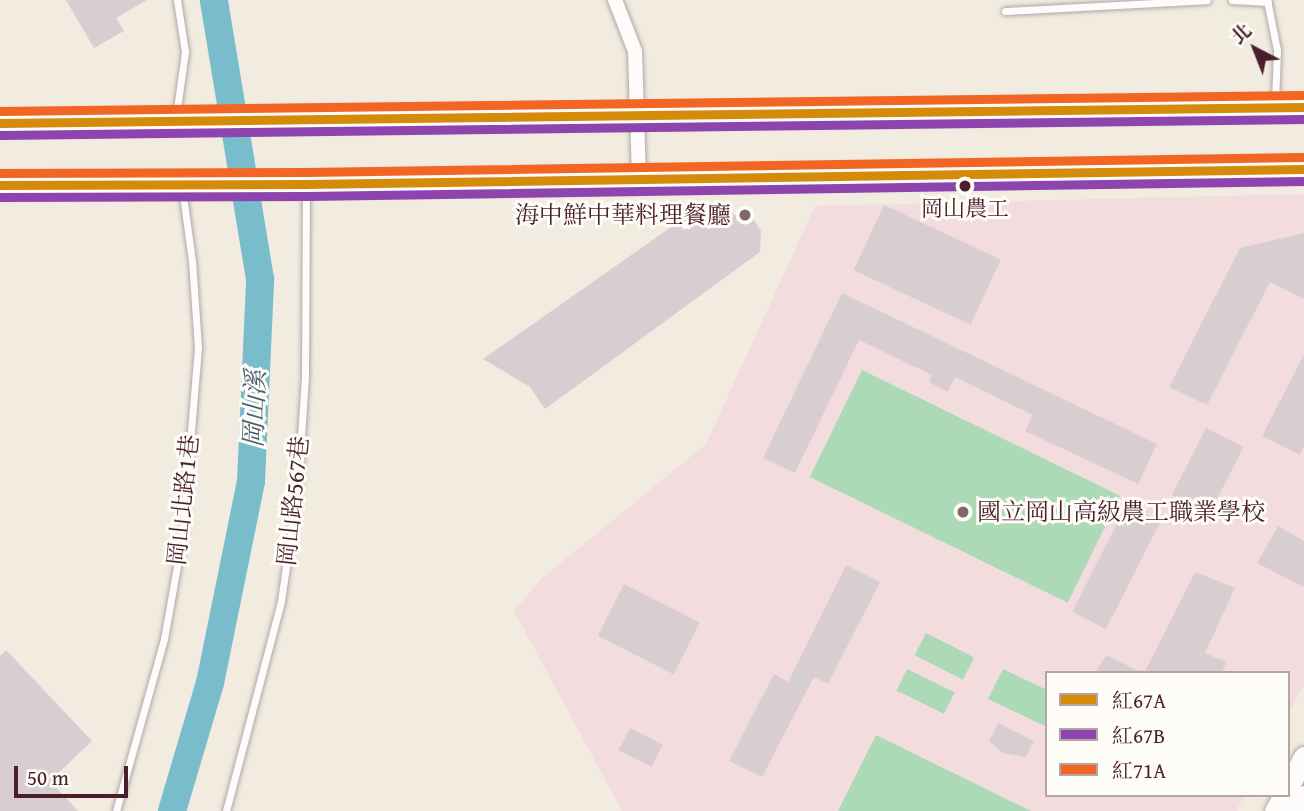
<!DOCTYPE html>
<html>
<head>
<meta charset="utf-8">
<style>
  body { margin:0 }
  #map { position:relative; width:1304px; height:811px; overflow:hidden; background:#f1ebe0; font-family:"Gentium Book Plus","Noto Serif TC",serif }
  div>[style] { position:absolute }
  .built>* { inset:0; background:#f3dcde }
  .green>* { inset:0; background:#acdab6; transform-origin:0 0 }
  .river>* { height:28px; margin:-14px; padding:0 14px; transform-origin:14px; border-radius:14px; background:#79bdcd }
  .building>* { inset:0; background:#d8ced2; transform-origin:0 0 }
  .roads { filter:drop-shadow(0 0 2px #b1a8a4) drop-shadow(0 0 2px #b1a8a4) }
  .lane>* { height:7px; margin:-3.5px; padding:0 3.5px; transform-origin:3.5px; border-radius:3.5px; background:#fdfcfa }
  .street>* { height:14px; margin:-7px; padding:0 7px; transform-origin:7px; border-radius:7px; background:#fdfcfa }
  .secondary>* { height:21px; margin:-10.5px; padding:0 10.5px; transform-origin:10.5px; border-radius:10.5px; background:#fdfcfa }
  .primary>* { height:23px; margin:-11.5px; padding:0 11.5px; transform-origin:11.5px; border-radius:11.5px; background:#fdfcfa }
  .bus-1>* { height:9px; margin:-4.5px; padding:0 4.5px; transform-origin:4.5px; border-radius:4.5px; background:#d48b09 }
  .bus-2>* { height:9px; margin:-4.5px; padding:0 4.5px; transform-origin:4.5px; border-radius:4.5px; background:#8e44ad }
  .bus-3>* { height:9px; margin:-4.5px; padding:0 4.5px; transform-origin:4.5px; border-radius:4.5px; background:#f26522 }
  .dots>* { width:19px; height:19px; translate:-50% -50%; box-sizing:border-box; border:4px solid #fdfcf7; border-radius:50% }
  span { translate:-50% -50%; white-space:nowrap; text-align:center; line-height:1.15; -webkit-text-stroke:6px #fdfcf7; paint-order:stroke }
  .bus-label { font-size:22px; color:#4a1f2b }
  .poi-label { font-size:24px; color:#4a1f2b }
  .right { translate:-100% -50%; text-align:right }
  .left { translate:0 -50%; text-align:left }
  .street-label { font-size:24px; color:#4a1f2b }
  .water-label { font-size:26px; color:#485d70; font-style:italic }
  .legend { position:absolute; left:1045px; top:671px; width:245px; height:126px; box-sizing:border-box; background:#fdfcf7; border:2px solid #b5a4a5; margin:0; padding:9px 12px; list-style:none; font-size:21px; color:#4a1f2b }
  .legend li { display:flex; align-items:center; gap:14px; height:35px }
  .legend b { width:35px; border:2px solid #b5a4a5 }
  .north { position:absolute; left:1220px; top:14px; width:70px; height:70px; -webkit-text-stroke:5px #fdfcf7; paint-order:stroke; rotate:318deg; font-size:19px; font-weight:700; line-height:28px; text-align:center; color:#4a1f2b }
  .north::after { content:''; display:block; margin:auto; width:24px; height:32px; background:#4a1f2b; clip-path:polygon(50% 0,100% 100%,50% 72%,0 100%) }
  .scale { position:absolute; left:14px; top:766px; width:114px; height:32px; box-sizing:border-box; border:4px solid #4a1f2b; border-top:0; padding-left:9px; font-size:21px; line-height:24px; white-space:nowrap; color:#4a1f2b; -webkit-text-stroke:5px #fdfcf7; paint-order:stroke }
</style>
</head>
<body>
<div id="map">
  <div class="built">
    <div style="clip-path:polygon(1304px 194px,1304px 684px,1288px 714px,1288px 673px,1047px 673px,1047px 795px,1245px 795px,1236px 811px,622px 811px,514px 611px,540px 580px,706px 444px,815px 206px)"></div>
  </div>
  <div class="green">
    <div style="left:862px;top:370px;width:287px;height:119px;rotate:26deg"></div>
    <div style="left:926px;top:633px;width:54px;height:25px;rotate:27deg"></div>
    <div style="left:907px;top:669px;width:53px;height:24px;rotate:26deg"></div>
    <div style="clip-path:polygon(1003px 669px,1047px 690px,1047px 727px,988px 699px)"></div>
    <div style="clip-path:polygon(876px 735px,1031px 811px,838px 811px)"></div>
  </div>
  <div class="river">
    <div style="left:172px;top:811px;width:134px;rotate:-73.5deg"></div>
    <div style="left:210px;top:683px;width:206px;rotate:-78.5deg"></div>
    <div style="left:251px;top:481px;width:202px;rotate:-87.4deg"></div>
    <div style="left:260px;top:279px;width:283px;rotate:-99.4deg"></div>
  </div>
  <div class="building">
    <div style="clip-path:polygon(66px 0,147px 0,116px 18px,124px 31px,94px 48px)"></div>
    <div style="left:884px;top:205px;width:129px;height:72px;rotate:25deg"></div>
    <div style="clip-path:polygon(694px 211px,751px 216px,761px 231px,760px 252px,545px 409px,530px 387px,483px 359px)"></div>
    <div style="clip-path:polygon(1304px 233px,1304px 299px,1270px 282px,1207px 405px,1169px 387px,1240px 248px)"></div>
    <div style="clip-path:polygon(842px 293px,1157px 444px,1138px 484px,1025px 431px,1033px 415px,955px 377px,948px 392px,929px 382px,932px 375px,859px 340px,795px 473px,763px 458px)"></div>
    <div style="clip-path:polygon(1304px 354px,1304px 446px,1300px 455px,1262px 436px)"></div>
    <div style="left:1206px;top:428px;width:42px;height:75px;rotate:27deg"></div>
    <div style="left:1127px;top:504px;width:38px;height:121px;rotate:27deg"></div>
    <div style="clip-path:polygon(1278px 526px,1304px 541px,1304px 587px,1257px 563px)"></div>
    <div style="clip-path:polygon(846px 565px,880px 582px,828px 684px,814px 677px,762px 777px,729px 761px,774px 674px,788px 682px)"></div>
    <div style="clip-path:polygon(1195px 572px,1235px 588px,1205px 653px,1226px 662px,1222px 673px,1144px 673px)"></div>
    <div style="left:624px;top:584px;width:85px;height:58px;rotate:27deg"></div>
    <div style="clip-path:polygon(6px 650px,92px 741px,50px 781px,78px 811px,0 811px,0 656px)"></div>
    <div style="clip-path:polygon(1106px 655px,1143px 673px,1095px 673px)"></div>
    <div style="clip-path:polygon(998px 723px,1034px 741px,1026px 757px,1003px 753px,989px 741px)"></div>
    <div style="left:630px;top:728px;width:37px;height:25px;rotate:27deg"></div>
  </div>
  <div class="roads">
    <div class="lane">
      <div style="left:1232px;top:0;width:36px;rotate:3deg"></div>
      <div style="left:1267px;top:0;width:51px;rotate:78.7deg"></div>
      <div style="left:1277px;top:50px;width:53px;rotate:92.2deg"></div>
      <div style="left:1005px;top:11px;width:202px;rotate:-3.1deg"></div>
      <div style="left:176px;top:116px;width:65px;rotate:-82deg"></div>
      <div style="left:185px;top:52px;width:53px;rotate:-98.7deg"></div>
      <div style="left:116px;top:811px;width:179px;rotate:-74.4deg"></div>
      <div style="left:164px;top:639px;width:103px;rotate:-79.9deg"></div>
      <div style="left:182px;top:538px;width:191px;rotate:-85.2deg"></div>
      <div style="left:198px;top:348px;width:87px;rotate:-93.9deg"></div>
      <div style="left:192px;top:261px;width:74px;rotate:-97.8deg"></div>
      <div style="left:226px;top:811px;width:217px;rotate:-75.3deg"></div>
      <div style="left:281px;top:601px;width:118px;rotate:-81.7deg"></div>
      <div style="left:298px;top:484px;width:109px;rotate:-86.3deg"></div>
      <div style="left:305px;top:375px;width:188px;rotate:-89.7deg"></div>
    </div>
    <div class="street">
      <div style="left:615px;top:0;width:55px;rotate:68.6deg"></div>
      <div style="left:635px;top:51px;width:129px;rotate:88.2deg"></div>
    </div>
    <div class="secondary">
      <div style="left:1288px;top:787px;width:34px;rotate:-62deg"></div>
      <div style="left:1275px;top:811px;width:18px;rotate:-61deg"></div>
      <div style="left:1296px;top:811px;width:17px;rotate:-62deg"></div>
    </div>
    <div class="primary">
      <div style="left:0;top:123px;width:1304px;rotate:-0.7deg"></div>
      <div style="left:0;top:185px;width:306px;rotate:-0.2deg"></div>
      <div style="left:306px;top:184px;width:998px;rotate:-0.86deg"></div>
    </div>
  </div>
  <div class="bus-1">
    <div style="left:0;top:123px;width:1304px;rotate:-0.7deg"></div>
    <div style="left:0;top:185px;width:306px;rotate:-0.2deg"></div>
    <div style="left:306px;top:184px;width:998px;rotate:-0.86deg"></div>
  </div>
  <div class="bus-2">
    <div style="left:0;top:135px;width:1304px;rotate:-0.7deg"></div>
    <div style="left:0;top:197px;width:306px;rotate:-0.2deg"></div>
    <div style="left:306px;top:196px;width:998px;rotate:-0.86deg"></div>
  </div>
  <div class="bus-3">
    <div style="left:0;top:111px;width:1304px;rotate:-0.7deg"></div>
    <div style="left:0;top:173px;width:306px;rotate:-0.2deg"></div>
    <div style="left:306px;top:172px;width:998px;rotate:-0.86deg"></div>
  </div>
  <div class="dots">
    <div style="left:965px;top:186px;background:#4a1f2b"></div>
    <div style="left:745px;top:215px;background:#84666a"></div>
    <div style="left:963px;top:512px;background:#84666a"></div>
  </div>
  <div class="bus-label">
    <span style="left:965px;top:209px">岡山農工</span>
  </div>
  <div class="poi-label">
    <span class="right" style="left:731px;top:215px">海中鮮中華料理餐廳</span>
    <span class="left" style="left:977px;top:512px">國立岡山高級農工職業學校</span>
  </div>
  <div class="street-label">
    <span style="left:183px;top:500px;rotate:-84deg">岡山北路1巷</span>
    <span style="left:293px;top:501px;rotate:-84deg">岡山路567巷</span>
  </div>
  <div class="water-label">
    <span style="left:254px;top:409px;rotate:-88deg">岡山溪</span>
  </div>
  <ul class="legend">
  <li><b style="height:9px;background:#d48b09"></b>紅67A</li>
  <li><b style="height:9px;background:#8e44ad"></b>紅67B</li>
  <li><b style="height:9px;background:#f26522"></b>紅71A</li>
  </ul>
  <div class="north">北</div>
  <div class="scale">50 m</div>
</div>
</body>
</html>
